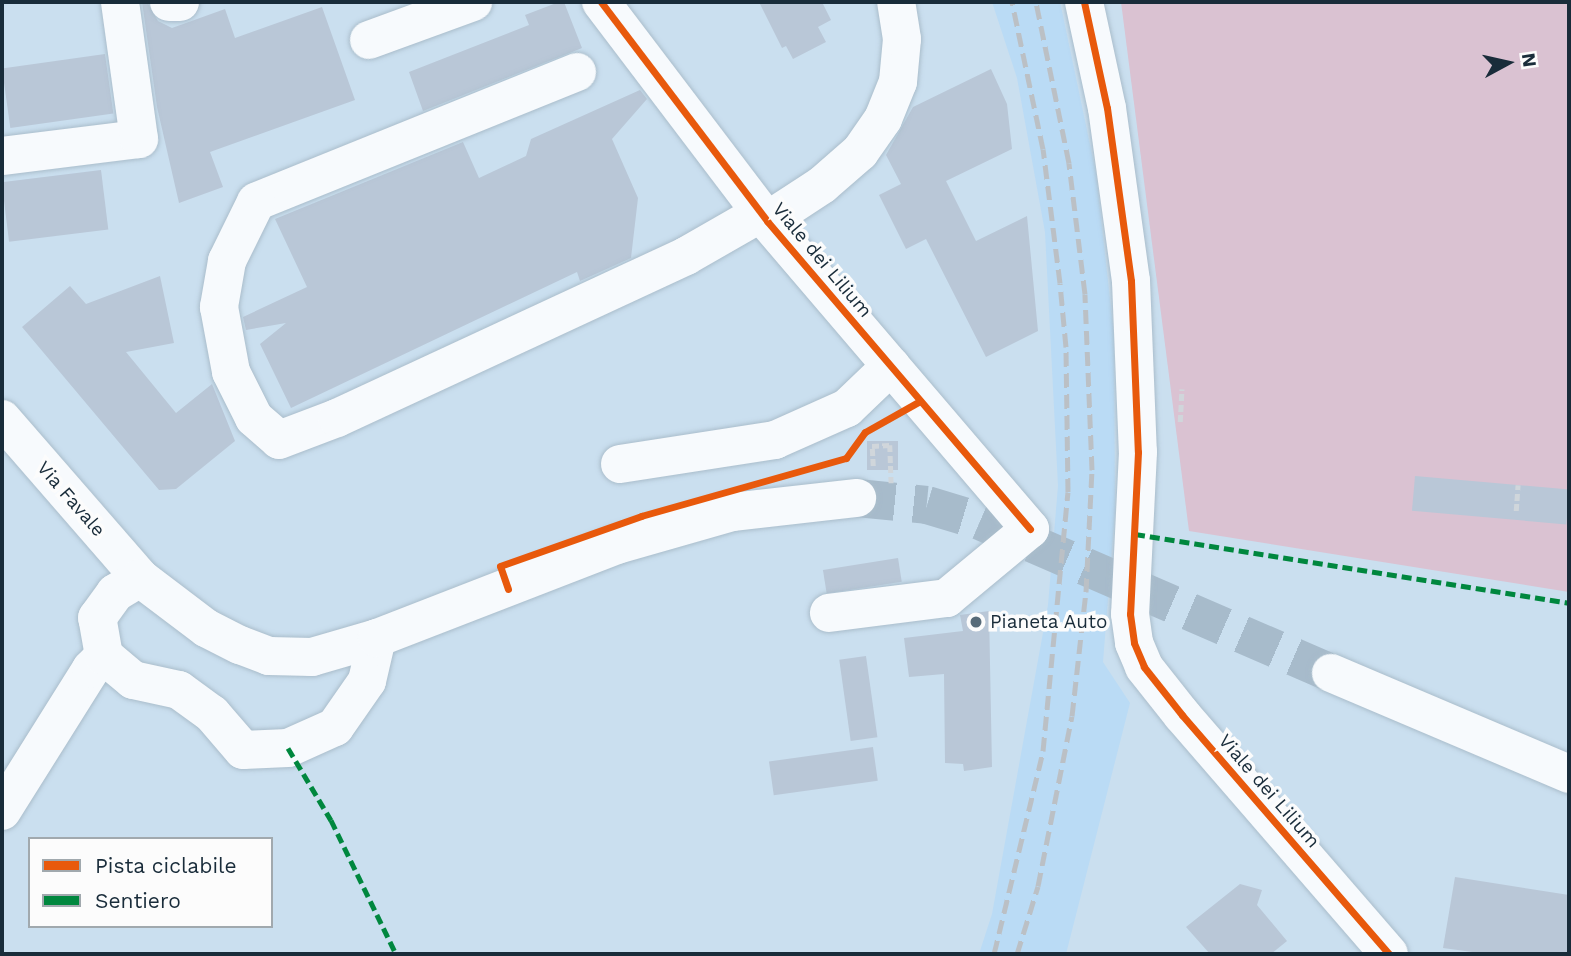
<!DOCTYPE html>
<html>
<head>
<meta charset="utf-8">
<style>
  body { margin:0 }
  #map { position:relative; width:1571px; height:956px; overflow:hidden; background:#cadfef; font-family:"Work Sans",sans-serif }
  div>[style] { position:absolute }
  .built>* { inset:0; background:#badbf5 }
  .green>* { inset:0; background:#dac2d2 }
  .building>* { inset:0; background:#b9c7d7; transform-origin:0 0 }
  .major-tunnel>* { height:38px; margin-top:-19px; transform-origin:0; background:repeating-linear-gradient(90deg,#a7bbcb 0 38px,transparent 0 57px) }
  .path>* { height:4.5px; margin-top:-2.25px; transform-origin:0; background:repeating-linear-gradient(90deg,#d0d6db 0 7px,transparent 0 10.5px) }
  .roads { filter:drop-shadow(0 0 2px #aabdcb) drop-shadow(0 0 2px #aabdcb) }
  .minor>* { height:38px; margin:-19px; padding:0 19px; transform-origin:19px; border-radius:19px; background:#f7fafd }
  .major>* { height:38px; margin:-19px; padding:0 19px; transform-origin:19px; border-radius:19px; background:#f7fafd }
  .rail>* { height:5px; margin-top:-2.5px; transform-origin:0; background:repeating-linear-gradient(90deg,#bbc0c5 0 14px,transparent 0 21px) }
  .quiet>* { height:5px; margin-top:-2.5px; transform-origin:0; background:repeating-linear-gradient(90deg,#00873e 0 10px,transparent 0 15px) }
  .cycleway>* { height:7px; margin:-3.5px; padding:0 3.5px; transform-origin:3.5px; border-radius:3.5px; background:#e8590c }
  .dots>* { width:19px; height:19px; translate:-50% -50%; box-sizing:border-box; border:4px solid #fcfcfc; border-radius:50% }
  span { translate:-50% -50%; white-space:nowrap; text-align:center; line-height:1.15; -webkit-text-stroke:7px #fcfcfc; paint-order:stroke }
  .street-label { font-size:19px; color:#192c3a }
  .poi-label { font-size:19px; color:#192c3a }
  .left { translate:0 -50%; text-align:left }
  .frame { position:absolute; inset:0; border:4px solid #192c3a; pointer-events:none }
  .legend { position:absolute; left:28px; top:837px; width:245px; height:91px; box-sizing:border-box; background:#fcfcfc; border:2px solid #a1a9ae; margin:0; padding:9px 12px; list-style:none; font-size:21px; color:#192c3a }
  .legend li { display:flex; align-items:center; gap:14px; height:35px }
  .legend b { width:35px; border:2px solid #a1a9ae }
  .north { position:absolute; left:1473px; top:28px; width:70px; height:70px; -webkit-text-stroke:5px #fcfcfc; paint-order:stroke; rotate:82deg; font-size:19px; font-weight:700; line-height:28px; text-align:center; color:#192c3a }
  .north::after { content:''; display:block; margin:auto; width:24px; height:32px; background:#192c3a; clip-path:polygon(50% 0,100% 100%,50% 72%,0 100%) }
</style>
</head>
<body>
<div id="map">
  <div class="built">
    <div style="clip-path:polygon(992px 2px,1060px 2px,1096px 173px,1114px 335px,1115px 512px,1103px 662px,1130px 703px,1066px 954px,979px 954px,992px 914px,1048px 605px,1058px 486px,1045px 232px,1017px 78px)"></div>
  </div>
  <div class="green">
    <div style="clip-path:polygon(1121px 2px,1569px 2px,1569px 592px,1189px 531px)"></div>
  </div>
  <div class="building">
    <div style="clip-path:polygon(142px 2px,147px 2px,158px 21px,172px 28px,225px 9px,235px 38px,322px 7px,355px 100px,210px 152px,223px 187px,179px 203px,157px 107px)"></div>
    <div style="clip-path:polygon(559px 2px,564px 2px,582px 48px,423px 111px,409px 72px,529px 25px,525px 15px)"></div>
    <div style="clip-path:polygon(759px 2px,822px 2px,831px 20px,818px 27px,826px 42px,793px 59px,786px 46px,782px 48px)"></div>
    <div style="left:105px;top:54px;width:60px;height:104px;rotate:82deg"></div>
    <div style="clip-path:polygon(991px 69px,1007px 104px,1012px 149px,946px 181px,976px 241px,1027px 216px,1038px 331px,986px 357px,926px 239px,906px 249px,879px 195px,901px 184px,886px 155px,913px 107px)"></div>
    <div style="clip-path:polygon(640px 90px,647px 99px,612px 139px,638px 198px,631px 258px,580px 281px,577px 272px,291px 408px,260px 344px,286px 323px,246px 330px,243px 317px,307px 287px,275px 219px,463px 142px,479px 178px,526px 156px,531px 139px)"></div>
    <div style="left:101px;top:170px;width:60px;height:100px;rotate:83deg"></div>
    <div style="clip-path:polygon(160px 276px,174px 343px,126px 352px,176px 413px,212px 384px,235px 441px,176px 489px,159px 490px,22px 327px,70px 286px,86px 304px)"></div>
    <div style="left:898px;top:441px;width:29px;height:31px;rotate:90deg"></div>
    <div style="left:1415px;top:476px;width:155px;height:35px;rotate:5deg"></div>
    <div style="left:898px;top:558px;width:24px;height:76px;rotate:81deg"></div>
    <div style="clip-path:polygon(989px 611px,992px 767px,964px 771px,963px 764px,945px 763px,944px 674px,909px 677px,904px 638px,963px 631px,960px 615px)"></div>
    <div style="left:866px;top:656px;width:82px;height:27px;rotate:82deg"></div>
    <div style="left:873px;top:747px;width:34px;height:105px;rotate:82deg"></div>
    <div style="clip-path:polygon(1455px 877px,1569px 895px,1569px 954px,1487px 954px,1443px 948px)"></div>
    <div style="clip-path:polygon(1240px 884px,1262px 890px,1257px 905px,1287px 941px,1271px 954px,1210px 954px,1186px 927px)"></div>
  </div>
  <div class="major-tunnel">
    <div style="left:857px;top:498px;width:70px;rotate:5.7deg"></div>
    <div style="left:927px;top:505px;width:55px;rotate:16.8deg"></div>
    <div style="left:980px;top:521px;width:382px;rotate:23.4deg"></div>
  </div>
  <div class="path">
    <div style="left:1180px;top:422px;width:33px;rotate:-87deg"></div>
    <div style="left:873px;top:466px;width:20px;rotate:-93deg"></div>
    <div style="left:872px;top:446px;width:18px;rotate:-3deg"></div>
    <div style="left:890px;top:445px;width:38px;rotate:88deg"></div>
    <div style="left:1516px;top:511px;width:26px;rotate:-86deg"></div>
  </div>
  <div class="roads">
    <div class="minor">
      <div style="left:169px;top:2px;width:11px"></div>
      <div style="left:601px;top:2px;width:275px;rotate:52.8deg"></div>
      <div style="left:767px;top:221px;width:405px;rotate:49.5deg"></div>
      <div style="left:1030px;top:529px;width:108px;rotate:140.3deg"></div>
      <div style="left:947px;top:598px;width:119px;rotate:172.8deg"></div>
      <div style="left:1084px;top:2px;width:108px;rotate:77.8deg"></div>
      <div style="left:1107px;top:108px;width:175px;rotate:82.1deg"></div>
      <div style="left:1131px;top:281px;width:171px;rotate:87.7deg"></div>
      <div style="left:1138px;top:452px;width:162px;rotate:92.8deg"></div>
      <div style="left:1130px;top:614px;width:29px;rotate:82deg"></div>
      <div style="left:1134px;top:643px;width:26px;rotate:67deg"></div>
      <div style="left:1144px;top:667px;width:61px;rotate:51.6deg"></div>
      <div style="left:1182px;top:715px;width:316px;rotate:49.1deg"></div>
      <div style="left:369px;top:40px;width:111px;rotate:-20.1deg"></div>
      <div style="left:577px;top:72px;width:346px;rotate:158deg"></div>
      <div style="left:256px;top:202px;width:66px;rotate:116.2deg"></div>
      <div style="left:227px;top:261px;width:47px;rotate:99.9deg"></div>
      <div style="left:219px;top:307px;width:66px;rotate:79.5deg"></div>
      <div style="left:231px;top:372px;width:51px;rotate:63.4deg"></div>
      <div style="left:254px;top:418px;width:33px;rotate:41deg"></div>
      <div style="left:279px;top:440px;width:62px;rotate:-20.8deg"></div>
      <div style="left:337px;top:418px;width:385px;rotate:-24.9deg"></div>
      <div style="left:686px;top:256px;width:86px;rotate:-29.8deg"></div>
      <div style="left:2px;top:156px;width:138px;rotate:-7.1deg"></div>
      <div style="left:139px;top:139px;width:138px;rotate:-97.9deg"></div>
      <div style="left:767px;top:221px;width:66px;rotate:-33.2deg"></div>
      <div style="left:822px;top:185px;width:50px;rotate:-41deg"></div>
      <div style="left:860px;top:152px;width:40px;rotate:-55.1deg"></div>
      <div style="left:883px;top:119px;width:40px;rotate:-68deg"></div>
      <div style="left:898px;top:82px;width:43px;rotate:-84.7deg"></div>
      <div style="left:902px;top:39px;width:37px;rotate:-99deg"></div>
      <div style="left:620px;top:464px;width:157px;rotate:-8.8deg"></div>
      <div style="left:775px;top:440px;width:79px;rotate:-24deg"></div>
      <div style="left:847px;top:408px;width:61px;rotate:-43.7deg"></div>
      <div style="left:2px;top:811px;width:168px;rotate:-57.9deg"></div>
      <div style="left:91px;top:669px;width:18px;rotate:-45deg"></div>
    </div>
    <div class="major">
      <div style="left:2px;top:419px;width:211px;rotate:49deg"></div>
      <div style="left:377px;top:638px;width:44px;rotate:103.1deg"></div>
      <div style="left:367px;top:681px;width:56px;rotate:124.8deg"></div>
      <div style="left:335px;top:727px;width:51px;rotate:155.9deg"></div>
      <div style="left:288px;top:748px;width:45px;rotate:177.5deg"></div>
      <div style="left:243px;top:750px;width:48px;rotate:-130.7deg"></div>
      <div style="left:212px;top:714px;width:41px;rotate:-144deg"></div>
      <div style="left:179px;top:690px;width:47px;rotate:-167.7deg"></div>
      <div style="left:133px;top:680px;width:38px;rotate:-140deg"></div>
      <div style="left:104px;top:656px;width:39px;rotate:-100deg"></div>
      <div style="left:97px;top:618px;width:31px;rotate:-54deg"></div>
      <div style="left:115px;top:593px;width:29px;rotate:-31deg"></div>
      <div style="left:140px;top:578px;width:83px;rotate:37.1deg"></div>
      <div style="left:206px;top:628px;width:38px;rotate:27deg"></div>
      <div style="left:240px;top:645px;width:31px;rotate:21deg"></div>
      <div style="left:269px;top:656px;width:43px;rotate:1.3deg"></div>
      <div style="left:312px;top:657px;width:68px;rotate:-16.3deg"></div>
      <div style="left:377px;top:638px;width:257px;rotate:-21.2deg"></div>
      <div style="left:617px;top:545px;width:120px;rotate:-16deg"></div>
      <div style="left:732px;top:512px;width:126px;rotate:-6.4deg"></div>
      <div style="left:1331px;top:673px;width:259px;rotate:23deg"></div>
    </div>
  </div>
  <div class="rail">
    <div style="left:994px;top:954px;width:209px;rotate:-76.4deg"></div>
    <div style="left:1043px;top:751px;width:260px;rotate:-84.5deg"></div>
    <div style="left:1068px;top:492px;width:145px;rotate:-90.8deg"></div>
    <div style="left:1066px;top:347px;width:64px;rotate:-95.4deg"></div>
    <div style="left:1060px;top:283px;width:135px;rotate:-97.2deg"></div>
    <div style="left:1043px;top:149px;width:150px;rotate:-101.9deg"></div>
    <div style="left:1017px;top:954px;width:71px;rotate:-72.8deg"></div>
    <div style="left:1038px;top:886px;width:173px;rotate:-78.7deg"></div>
    <div style="left:1072px;top:716px;width:125px;rotate:-83.6deg"></div>
    <div style="left:1086px;top:592px;width:122px;rotate:-87.2deg"></div>
    <div style="left:1092px;top:470px;width:176px;rotate:-92.3deg"></div>
    <div style="left:1085px;top:294px;width:132px;rotate:-97deg"></div>
    <div style="left:1069px;top:163px;width:164px;rotate:-101.6deg"></div>
  </div>
  <div class="quiet">
    <div style="left:1135px;top:534px;width:439px;rotate:9deg"></div>
    <div style="left:288px;top:748px;width:84px;rotate:59.2deg"></div>
    <div style="left:331px;top:820px;width:149px;rotate:64.1deg"></div>
  </div>
  <div class="cycleway">
    <div style="left:601px;top:2px;width:275px;rotate:52.8deg"></div>
    <div style="left:767px;top:221px;width:405px;rotate:49.5deg"></div>
    <div style="left:1084px;top:2px;width:108px;rotate:77.8deg"></div>
    <div style="left:1107px;top:108px;width:175px;rotate:82.1deg"></div>
    <div style="left:1131px;top:281px;width:171px;rotate:87.7deg"></div>
    <div style="left:1138px;top:452px;width:162px;rotate:92.8deg"></div>
    <div style="left:1130px;top:614px;width:29px;rotate:82deg"></div>
    <div style="left:1134px;top:643px;width:26px;rotate:67deg"></div>
    <div style="left:1144px;top:667px;width:61px;rotate:51.6deg"></div>
    <div style="left:1182px;top:715px;width:316px;rotate:49.1deg"></div>
    <div style="left:508px;top:589px;width:24px;rotate:-109deg"></div>
    <div style="left:500px;top:566px;width:150px;rotate:-19.5deg"></div>
    <div style="left:641px;top:516px;width:213px;rotate:-15.8deg"></div>
    <div style="left:846px;top:458px;width:32px;rotate:-54deg"></div>
    <div style="left:865px;top:432px;width:63px;rotate:-29.4deg"></div>
  </div>
  <div class="dots">
    <div style="left:976px;top:622px;background:#576b79"></div>
  </div>
  <div class="street-label">
    <span style="left:822px;top:260px;rotate:50deg">Viale dei Lilium</span>
    <span style="left:71px;top:499px;rotate:49deg">Via Favale</span>
    <span style="left:1269px;top:791px;rotate:49deg">Viale dei Lilium</span>
  </div>
  <div class="poi-label">
    <span class="left" style="left:990px;top:622px">Pianeta Auto</span>
  </div>
  <div class="frame"></div>
  <ul class="legend">
  <li><b style="height:9px;background:#e8590c"></b>Pista ciclabile</li>
  <li><b style="height:9px;background:#00873e"></b>Sentiero</li>
  </ul>
  <div class="north">N</div>
</div>
</body>
</html>
